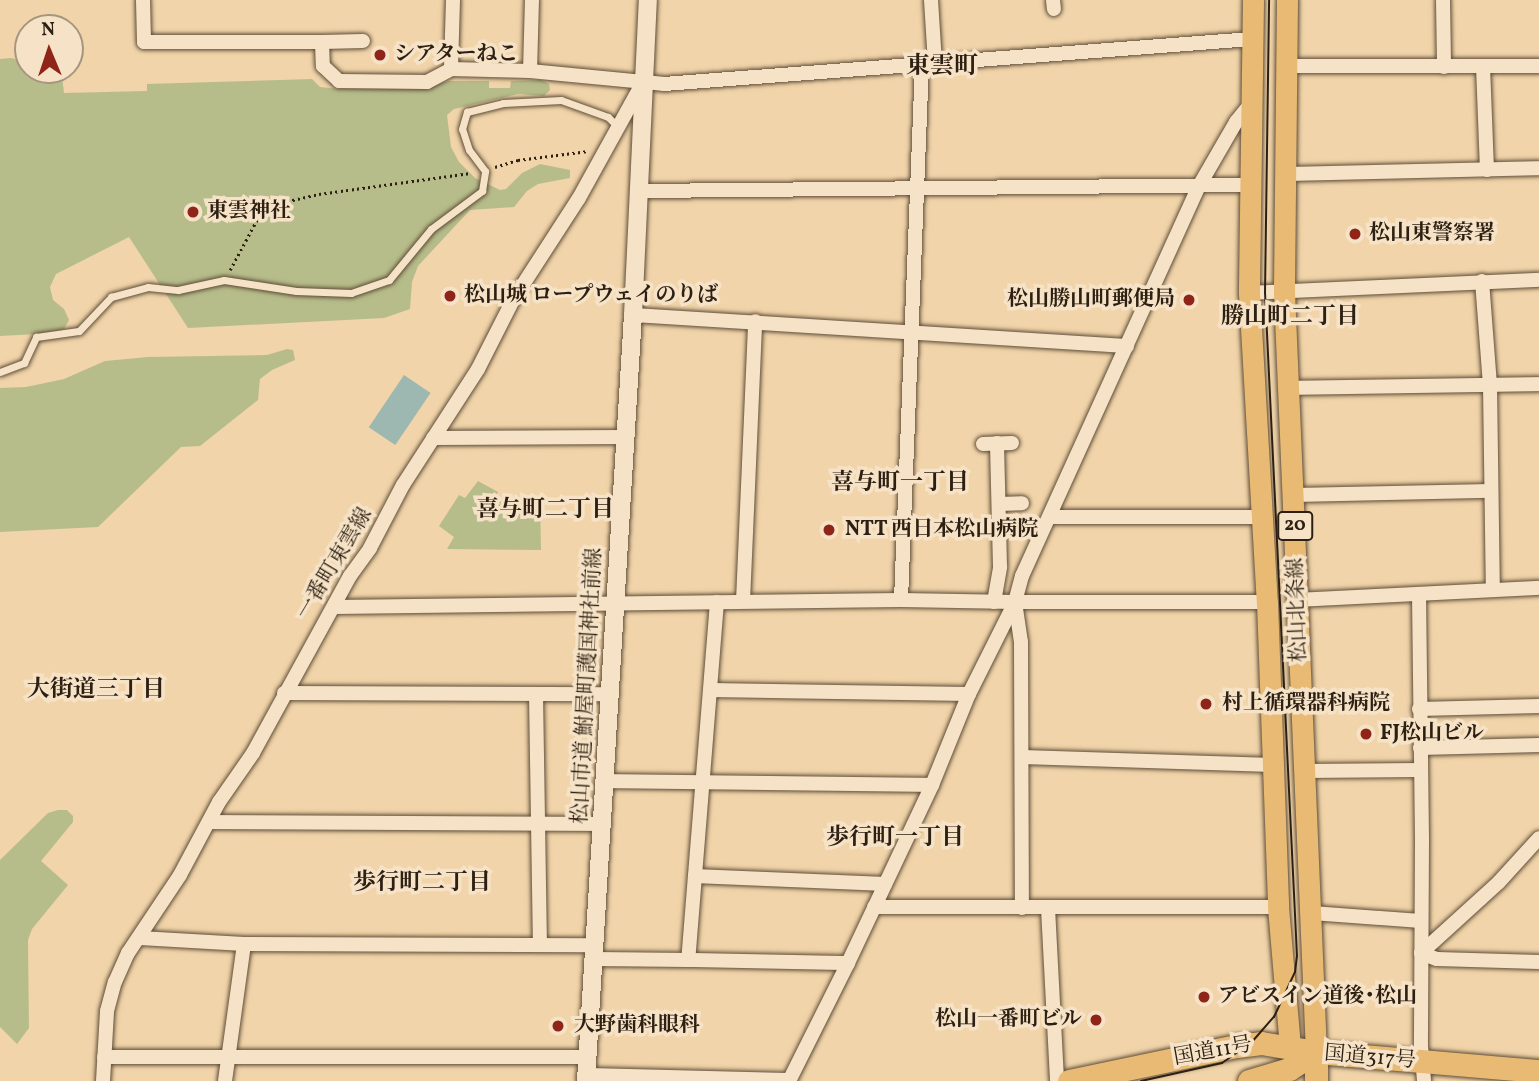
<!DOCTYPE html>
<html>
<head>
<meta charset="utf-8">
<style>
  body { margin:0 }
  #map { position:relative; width:1539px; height:1081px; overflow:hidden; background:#f1d4a9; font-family:Vollkorn,"Noto Serif JP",serif }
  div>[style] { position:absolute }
  .green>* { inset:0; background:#b7bd8a }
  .water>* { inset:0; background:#9db7b1; transform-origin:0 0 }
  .path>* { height:2.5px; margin-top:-1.25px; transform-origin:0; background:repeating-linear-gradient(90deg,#2d2012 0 2px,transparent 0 5.5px) }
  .roads { filter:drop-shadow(0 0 2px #5e4d38) drop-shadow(0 0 2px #5e4d38) }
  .service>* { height:7px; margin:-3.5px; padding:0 3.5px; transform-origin:3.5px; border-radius:3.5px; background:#f6e3c7 }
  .minor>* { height:14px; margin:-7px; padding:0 7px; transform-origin:7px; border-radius:7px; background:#f6e3c7 }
  .tertiary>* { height:18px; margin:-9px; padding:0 9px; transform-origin:9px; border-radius:9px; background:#f6e3c7 }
  .primary>* { height:21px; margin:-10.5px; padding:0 10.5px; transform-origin:10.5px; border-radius:10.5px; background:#e8ba74 }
  .trunk>* { height:23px; margin:-11.5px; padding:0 11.5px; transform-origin:11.5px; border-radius:11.5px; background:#e8ba74 }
  .tram>* { height:2px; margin:-1px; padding:0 1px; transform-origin:1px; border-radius:1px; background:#2d2012 }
  .dots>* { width:19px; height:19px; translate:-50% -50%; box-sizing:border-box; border:4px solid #f6e3c7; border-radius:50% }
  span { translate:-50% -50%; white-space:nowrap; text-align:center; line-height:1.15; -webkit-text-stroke:7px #f6e3c7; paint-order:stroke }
  .shield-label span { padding:2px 5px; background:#f6e3c7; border:2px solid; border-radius:5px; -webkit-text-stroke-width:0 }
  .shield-label { font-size:19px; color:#2d2012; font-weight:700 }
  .poi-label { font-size:21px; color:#2d2012; font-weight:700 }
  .left { translate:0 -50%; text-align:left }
  .right { translate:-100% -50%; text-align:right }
  .street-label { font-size:21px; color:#2d2012 }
  .neighbourhood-label { font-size:23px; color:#2d2012; font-weight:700 }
  .quarter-label { font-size:24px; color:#2d2012; font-weight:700 }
  .north { position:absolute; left:14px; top:14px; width:70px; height:70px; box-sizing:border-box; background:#f6e3c7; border:2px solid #a6957f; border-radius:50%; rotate:358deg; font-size:19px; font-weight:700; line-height:28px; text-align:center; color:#2d2012 }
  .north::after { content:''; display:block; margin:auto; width:24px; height:32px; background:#8f2418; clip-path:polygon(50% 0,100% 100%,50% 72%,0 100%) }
</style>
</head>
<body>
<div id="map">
  <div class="green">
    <div style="clip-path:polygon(11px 58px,28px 62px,28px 70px,48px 70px,62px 76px,64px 93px,147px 91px,147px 84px,312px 79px,320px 87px,339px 89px,426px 87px,449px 81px,489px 81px,489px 88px,510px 88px,511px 81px,541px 80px,549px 84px,550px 90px,544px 96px,518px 94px,454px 109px,447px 115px,451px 147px,459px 162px,475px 178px,500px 190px,506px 189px,522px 173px,540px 164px,570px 170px,570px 178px,538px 184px,527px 191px,514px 207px,470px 210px,418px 266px,412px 282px,410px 309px,384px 318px,188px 328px,129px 237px,56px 274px,50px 287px,53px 300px,64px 309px,69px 320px,64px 329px,55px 333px,0 336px,0 59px)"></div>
    <div style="clip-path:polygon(287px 349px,293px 350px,295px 360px,272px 370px,260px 379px,258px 400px,200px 446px,181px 447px,98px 527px,0 532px,0 388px,26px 387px,64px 379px,105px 361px,148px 357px,267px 355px)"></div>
    <div style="clip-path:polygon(478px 481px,498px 492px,495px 498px,525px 517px,540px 498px,541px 550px,447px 549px,454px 537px,439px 526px,459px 495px,465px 498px)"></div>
    <div style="clip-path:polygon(58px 810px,67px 810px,73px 816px,73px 822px,41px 861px,68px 885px,32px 929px,28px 940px,29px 1028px,17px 1044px,0 1027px,0 860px,48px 813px)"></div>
  </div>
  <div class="water">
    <div style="left:404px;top:375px;width:32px;height:63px;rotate:34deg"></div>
  </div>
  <div class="path">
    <div style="left:495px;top:167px;width:24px;rotate:-17deg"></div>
    <div style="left:518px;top:160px;width:71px;rotate:-7.3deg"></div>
    <div style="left:230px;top:270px;width:61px;rotate:-61.8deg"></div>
    <div style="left:259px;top:216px;width:16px;rotate:-43deg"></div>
    <div style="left:271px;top:205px;width:49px;rotate:-12.9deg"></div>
    <div style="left:319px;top:194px;width:153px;rotate:-7.9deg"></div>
  </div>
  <div class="roads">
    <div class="service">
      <div style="left:0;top:372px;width:26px;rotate:-21deg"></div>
      <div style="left:24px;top:363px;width:29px;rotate:-65deg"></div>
      <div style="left:36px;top:337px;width:43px;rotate:-7.9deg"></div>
      <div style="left:79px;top:331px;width:47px;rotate:-46.7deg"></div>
      <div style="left:111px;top:297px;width:38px;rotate:-15deg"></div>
      <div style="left:148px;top:287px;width:30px;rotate:6deg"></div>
      <div style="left:178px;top:290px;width:47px;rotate:-12.3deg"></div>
      <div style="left:224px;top:280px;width:73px;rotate:8.7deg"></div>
      <div style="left:296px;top:291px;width:55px;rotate:2.1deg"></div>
      <div style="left:351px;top:293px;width:40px;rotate:-18.9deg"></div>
      <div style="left:389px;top:280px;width:66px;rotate:-50.5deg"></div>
      <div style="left:431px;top:229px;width:64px;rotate:-36.7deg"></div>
      <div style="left:482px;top:191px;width:20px;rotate:-81deg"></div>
      <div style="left:485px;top:171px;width:26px;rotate:-127deg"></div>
      <div style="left:469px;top:150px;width:22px;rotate:-108deg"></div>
      <div style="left:462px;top:129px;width:18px;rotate:-74deg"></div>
      <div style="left:467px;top:112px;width:37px;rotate:-14deg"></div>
      <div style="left:503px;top:103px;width:58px;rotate:-3deg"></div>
      <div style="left:561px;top:100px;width:50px;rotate:19.9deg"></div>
      <div style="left:608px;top:117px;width:16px;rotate:45deg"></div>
    </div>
    <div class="minor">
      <div style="left:143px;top:0;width:42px;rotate:88.6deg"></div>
      <div style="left:144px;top:42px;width:178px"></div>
      <div style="left:322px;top:42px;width:24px;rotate:88deg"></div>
      <div style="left:323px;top:66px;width:22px;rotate:43deg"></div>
      <div style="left:339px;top:81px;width:88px;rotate:0.7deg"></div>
      <div style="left:427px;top:82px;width:27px;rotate:-28deg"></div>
      <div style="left:453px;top:0;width:69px;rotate:91.7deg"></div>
      <div style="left:451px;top:69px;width:79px;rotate:1.5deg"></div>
      <div style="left:530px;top:71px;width:135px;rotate:5.5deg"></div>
      <div style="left:664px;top:84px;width:590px;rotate:-4.38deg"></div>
      <div style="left:931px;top:0;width:64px;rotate:86.4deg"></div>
      <div style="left:1053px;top:0;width:9px;rotate:84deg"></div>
      <div style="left:1443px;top:0;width:67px;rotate:89.1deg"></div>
      <div style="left:322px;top:42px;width:41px;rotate:-1.4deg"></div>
      <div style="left:1286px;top:66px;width:253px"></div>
      <div style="left:1483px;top:66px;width:104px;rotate:87.8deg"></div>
      <div style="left:530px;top:71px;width:71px;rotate:-88.4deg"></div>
      <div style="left:1284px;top:174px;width:255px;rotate:-1.3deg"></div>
      <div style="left:640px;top:191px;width:610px;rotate:-0.56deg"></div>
      <div style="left:1482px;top:281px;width:104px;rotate:85.6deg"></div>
      <div style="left:1490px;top:385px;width:204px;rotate:89.2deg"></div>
      <div style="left:1249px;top:293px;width:290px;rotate:-2.6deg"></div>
      <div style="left:633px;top:315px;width:495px;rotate:3.6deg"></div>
      <div style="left:1289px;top:388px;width:250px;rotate:-0.9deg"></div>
      <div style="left:433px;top:438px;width:193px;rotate:-0.3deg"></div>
      <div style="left:983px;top:444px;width:29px;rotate:-2deg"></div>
      <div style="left:1294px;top:495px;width:197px;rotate:-1.2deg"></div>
      <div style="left:999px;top:504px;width:23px;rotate:-2deg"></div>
      <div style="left:1052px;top:517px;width:210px"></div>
      <div style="left:1419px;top:594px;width:247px;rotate:89.3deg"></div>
      <div style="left:1422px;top:841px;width:205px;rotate:90.3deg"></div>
      <div style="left:1421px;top:1046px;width:35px;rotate:85deg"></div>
      <div style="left:901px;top:600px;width:537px;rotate:-87.76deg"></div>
      <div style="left:1298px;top:600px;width:241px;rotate:-2.9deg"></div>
      <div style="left:743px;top:601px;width:280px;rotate:-87.5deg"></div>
      <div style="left:717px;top:602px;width:359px;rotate:94.6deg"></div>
      <div style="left:688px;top:960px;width:160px;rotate:1.1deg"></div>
      <div style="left:994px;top:602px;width:36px;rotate:-80deg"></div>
      <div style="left:1000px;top:567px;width:124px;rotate:-91.4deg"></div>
      <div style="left:1015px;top:602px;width:40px;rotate:81.5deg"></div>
      <div style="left:1021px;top:642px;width:266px;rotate:89.8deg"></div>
      <div style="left:334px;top:607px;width:567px;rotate:-0.71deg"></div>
      <div style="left:901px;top:600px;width:114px;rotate:1deg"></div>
      <div style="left:1015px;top:602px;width:27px;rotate:-75deg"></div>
      <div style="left:1022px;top:576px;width:428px;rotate:-65.6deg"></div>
      <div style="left:1199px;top:186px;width:74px;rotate:-60deg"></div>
      <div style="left:1236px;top:122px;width:27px;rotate:-51deg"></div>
      <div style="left:710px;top:690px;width:259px;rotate:0.9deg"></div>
      <div style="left:284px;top:693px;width:326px;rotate:0.2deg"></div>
      <div style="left:536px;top:694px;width:251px;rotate:89.1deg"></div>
      <div style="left:1419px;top:709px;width:120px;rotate:-1.4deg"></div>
      <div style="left:1420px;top:748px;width:119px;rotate:-1.4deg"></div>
      <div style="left:1022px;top:757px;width:251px;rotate:1.8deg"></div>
      <div style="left:1304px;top:771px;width:117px;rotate:-0.5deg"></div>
      <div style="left:605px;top:781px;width:327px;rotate:0.7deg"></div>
      <div style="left:210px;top:822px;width:393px;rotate:0.3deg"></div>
      <div style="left:695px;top:876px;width:190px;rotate:2.4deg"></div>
      <div style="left:874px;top:907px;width:404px"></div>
      <div style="left:1048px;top:908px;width:173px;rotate:87deg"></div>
      <div style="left:1312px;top:913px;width:109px;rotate:4.2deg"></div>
      <div style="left:140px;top:938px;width:104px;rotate:3.3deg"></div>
      <div style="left:244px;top:944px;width:350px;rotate:0.2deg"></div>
      <div style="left:1421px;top:953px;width:105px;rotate:-42.3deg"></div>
      <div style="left:1499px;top:882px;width:59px;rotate:-47.7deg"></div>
      <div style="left:1421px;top:953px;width:17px;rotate:21deg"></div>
      <div style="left:1437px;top:959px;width:102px;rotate:1.7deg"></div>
      <div style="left:593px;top:959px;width:95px;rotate:0.6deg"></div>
      <div style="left:104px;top:1057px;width:482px"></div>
      <div style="left:586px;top:1075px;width:204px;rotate:1.4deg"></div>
      <div style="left:103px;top:1081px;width:70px;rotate:-86.7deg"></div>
      <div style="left:107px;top:1011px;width:30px;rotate:-75deg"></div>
      <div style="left:115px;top:982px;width:32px;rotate:-66deg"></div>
      <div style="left:128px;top:953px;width:94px;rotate:-56.3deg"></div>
      <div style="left:180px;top:875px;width:83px;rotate:-61.9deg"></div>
      <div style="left:219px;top:802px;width:60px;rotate:-55.2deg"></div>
      <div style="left:253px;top:753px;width:202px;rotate:-61.3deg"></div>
      <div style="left:350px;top:576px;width:34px;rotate:-54deg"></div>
      <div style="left:370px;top:548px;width:71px;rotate:-62.4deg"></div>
      <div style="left:403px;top:485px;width:138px;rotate:-57.1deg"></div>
      <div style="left:478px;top:369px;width:77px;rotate:-63.1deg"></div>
      <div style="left:513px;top:300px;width:121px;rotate:-57.1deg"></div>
      <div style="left:579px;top:198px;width:132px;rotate:-61.1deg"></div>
      <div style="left:225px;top:1081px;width:138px;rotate:-82.1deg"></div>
      <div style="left:789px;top:1081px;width:132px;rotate:-63.4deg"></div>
      <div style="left:848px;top:963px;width:197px;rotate:-64.7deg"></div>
      <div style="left:932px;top:785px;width:98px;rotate:-67.9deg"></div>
      <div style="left:969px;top:694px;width:103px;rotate:-63.4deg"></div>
      <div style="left:1015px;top:602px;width:252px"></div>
    </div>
    <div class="tertiary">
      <div style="left:586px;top:1081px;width:767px;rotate:-86.49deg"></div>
      <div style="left:633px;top:315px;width:315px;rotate:-87.3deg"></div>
    </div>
    <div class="primary">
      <div style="left:1253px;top:0;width:293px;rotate:90.8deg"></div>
      <div style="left:1249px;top:293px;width:310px;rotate:86.7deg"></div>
      <div style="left:1267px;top:602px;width:305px;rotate:87.9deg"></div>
      <div style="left:1278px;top:907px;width:141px;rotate:85.1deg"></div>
      <div style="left:1287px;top:0;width:292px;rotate:90.6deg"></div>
      <div style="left:1284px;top:292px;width:761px;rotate:87.59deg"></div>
    </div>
    <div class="trunk">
      <div style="left:1316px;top:1052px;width:29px;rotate:90deg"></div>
      <div style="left:1069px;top:1081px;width:172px;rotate:-11.8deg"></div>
      <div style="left:1237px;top:1046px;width:24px;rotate:-7deg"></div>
      <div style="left:1261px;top:1043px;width:56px;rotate:9.3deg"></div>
      <div style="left:1316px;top:1052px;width:224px;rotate:4.9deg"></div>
      <div style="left:1249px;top:1081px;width:42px;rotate:-16.7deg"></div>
      <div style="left:1289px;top:1069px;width:32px;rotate:-32deg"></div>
    </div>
  </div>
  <div class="tram">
    <div style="left:1141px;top:1081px;width:83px;rotate:-12.5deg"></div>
    <div style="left:1222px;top:1063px;width:35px;rotate:-35deg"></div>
    <div style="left:1251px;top:1043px;width:35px;rotate:-49deg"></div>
    <div style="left:1274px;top:1017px;width:50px;rotate:-65deg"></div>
    <div style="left:1295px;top:972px;width:16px;rotate:-83deg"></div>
    <div style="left:1297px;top:956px;width:664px;rotate:-92.76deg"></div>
    <div style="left:1265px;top:293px;width:293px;rotate:-89.2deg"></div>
  </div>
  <div class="dots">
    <div style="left:380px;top:55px;background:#8f2418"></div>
    <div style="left:193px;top:212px;background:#8f2418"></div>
    <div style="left:1355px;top:234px;background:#8f2418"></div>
    <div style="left:450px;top:296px;background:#8f2418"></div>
    <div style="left:1189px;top:300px;background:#8f2418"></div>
    <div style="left:829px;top:530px;background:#8f2418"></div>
    <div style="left:1206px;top:704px;background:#8f2418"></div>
    <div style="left:1366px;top:734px;background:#8f2418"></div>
    <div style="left:1204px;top:997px;background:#8f2418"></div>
    <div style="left:1096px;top:1020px;background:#8f2418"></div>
    <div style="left:558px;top:1026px;background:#8f2418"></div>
  </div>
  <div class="shield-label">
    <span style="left:1295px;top:526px">20</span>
  </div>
  <div class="poi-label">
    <span class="left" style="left:394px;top:55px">シアターねこ</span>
    <span class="left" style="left:207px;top:212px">東雲神社</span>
    <span class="left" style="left:1369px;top:234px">松山東警察署</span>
    <span class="left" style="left:464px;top:296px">松山城 ロープウェイのりば</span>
    <span class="right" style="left:1175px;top:300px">松山勝山町郵便局</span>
    <span class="left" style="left:845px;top:530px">NTT 西日本松山病院</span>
    <span class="left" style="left:1222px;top:704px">村上循環器科病院</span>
    <span class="left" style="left:1380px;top:734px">FJ松山ビル</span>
    <span class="left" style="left:1218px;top:997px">アビスイン道後･松山</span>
    <span class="right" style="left:1082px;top:1020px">松山一番町ビル</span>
    <span class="left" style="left:574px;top:1026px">大野歯科眼科</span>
  </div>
  <div class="street-label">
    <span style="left:335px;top:564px;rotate:-59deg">一番町東雲線</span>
    <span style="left:1298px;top:610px;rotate:-92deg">松山北条線</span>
    <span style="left:588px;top:686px;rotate:-87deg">松山市道 鮒屋町護国神社前線</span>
    <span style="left:1213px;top:1052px;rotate:-10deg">国道11号</span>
    <span style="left:1370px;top:1058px;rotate:5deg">国道317号</span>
  </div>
  <div class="neighbourhood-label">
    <span style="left:1290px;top:317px">勝山町二丁目</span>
    <span style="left:900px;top:483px">喜与町一丁目</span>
    <span style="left:545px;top:510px">喜与町二丁目</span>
    <span style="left:96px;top:690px">大街道三丁目</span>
    <span style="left:895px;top:838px">歩行町一丁目</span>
    <span style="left:422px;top:883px">歩行町二丁目</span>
  </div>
  <div class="quarter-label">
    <span style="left:942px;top:68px">東雲町</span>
  </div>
  <div class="north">N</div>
</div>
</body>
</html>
